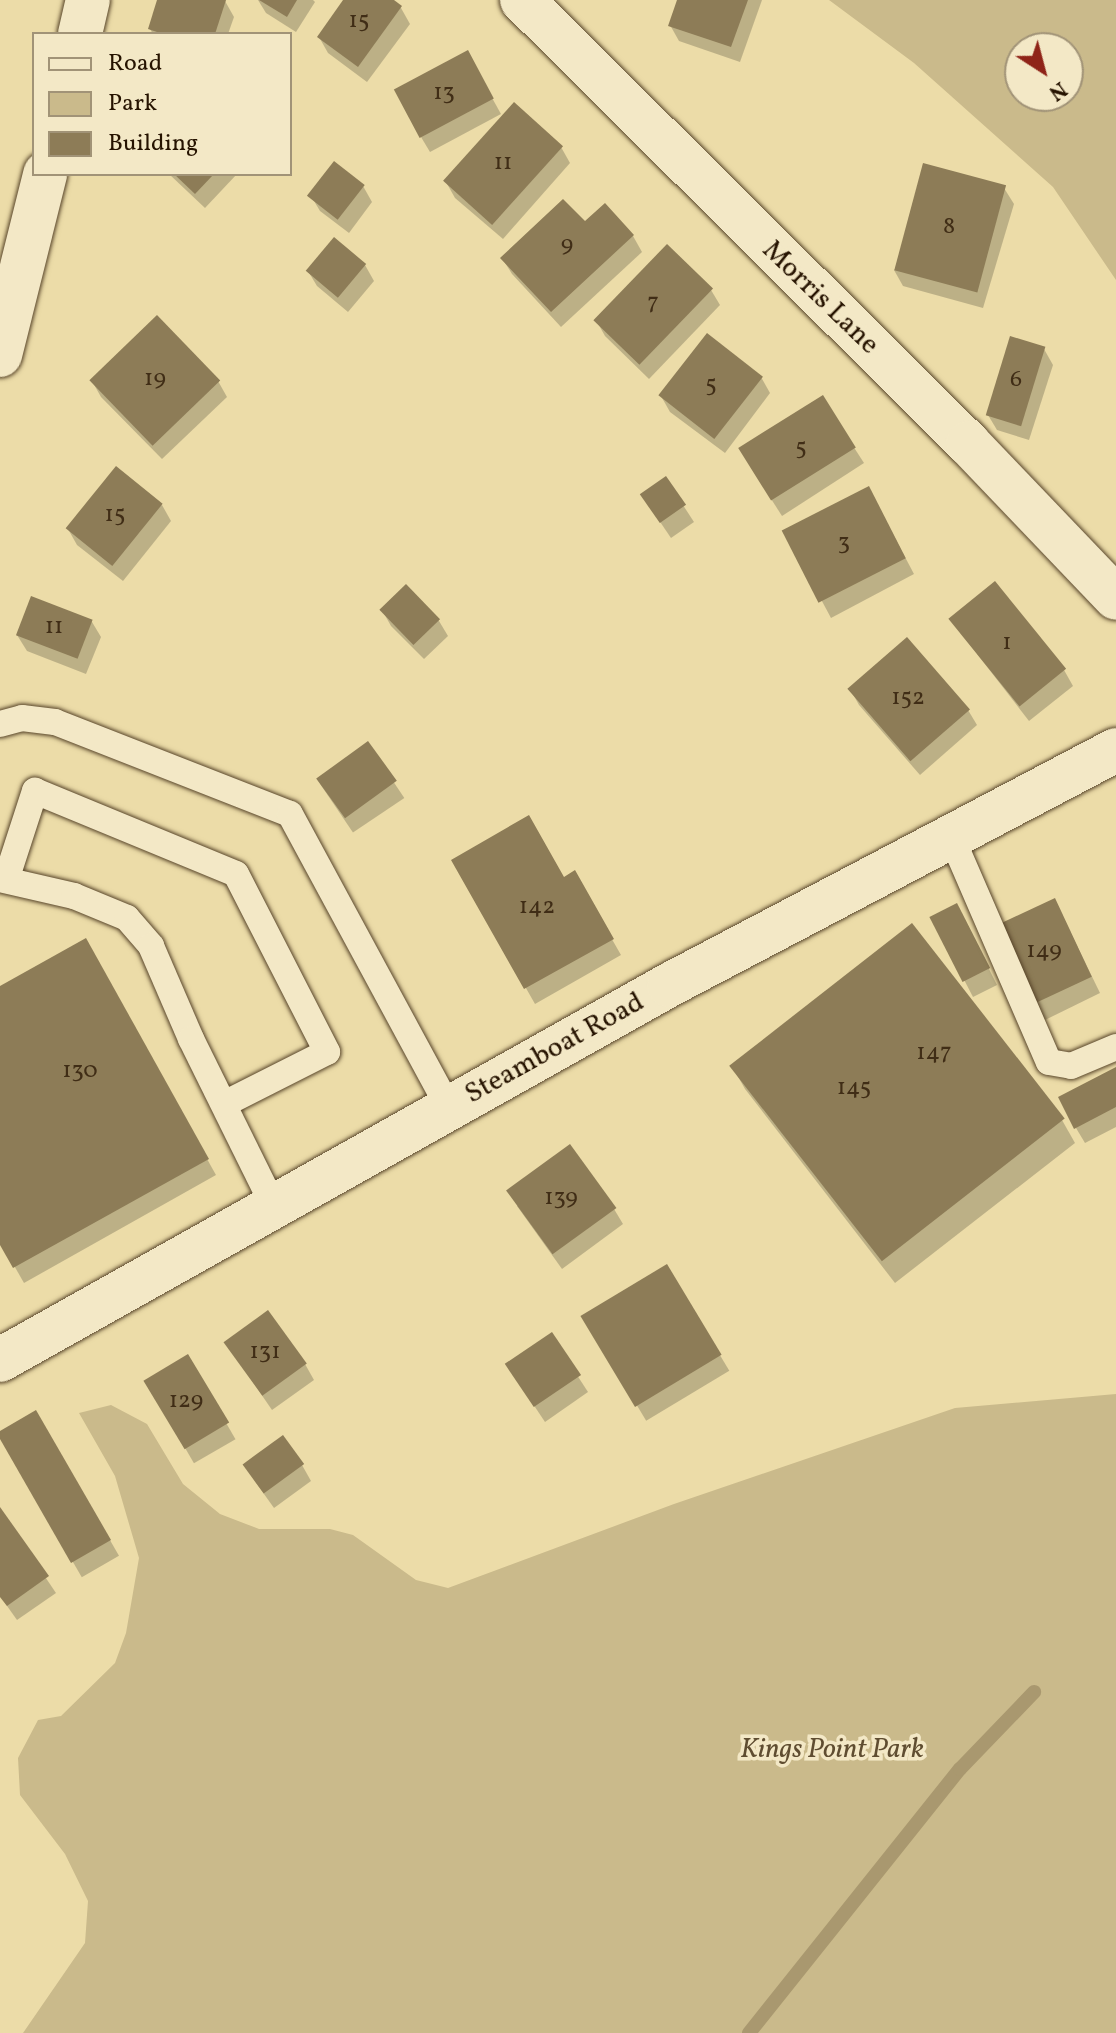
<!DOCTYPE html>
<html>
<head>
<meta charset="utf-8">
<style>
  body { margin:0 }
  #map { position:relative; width:1116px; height:2033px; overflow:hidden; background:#ecdca8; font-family:Vollkorn,serif }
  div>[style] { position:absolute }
  .green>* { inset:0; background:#caba8b }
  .shadow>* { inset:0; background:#0003; transform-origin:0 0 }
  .stream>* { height:14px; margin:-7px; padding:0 7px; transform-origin:7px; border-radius:7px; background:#a9986f }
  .building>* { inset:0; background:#8d7c57; transform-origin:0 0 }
  .roads { filter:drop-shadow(0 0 2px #58452a) drop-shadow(0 0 2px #58452a) }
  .service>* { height:26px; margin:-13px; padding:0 13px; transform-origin:13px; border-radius:13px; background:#f3e8c6 }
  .minor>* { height:44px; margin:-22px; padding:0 22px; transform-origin:22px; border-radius:22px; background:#f3e8c6 }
  .tertiary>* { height:44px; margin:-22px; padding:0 22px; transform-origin:22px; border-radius:22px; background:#f3e8c6 }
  span { translate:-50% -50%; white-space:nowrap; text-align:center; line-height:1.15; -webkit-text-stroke:7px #f3e8c6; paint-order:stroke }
  .number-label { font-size:24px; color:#402d16 }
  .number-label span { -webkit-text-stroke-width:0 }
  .street-label { font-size:28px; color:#261300 }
  .park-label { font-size:28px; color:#5f4d31; font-style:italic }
  .legend { position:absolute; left:32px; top:32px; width:260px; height:144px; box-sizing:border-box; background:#f3e8c6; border:2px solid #a19377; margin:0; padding:10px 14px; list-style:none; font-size:24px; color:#261300 }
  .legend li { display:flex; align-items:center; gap:16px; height:40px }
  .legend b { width:40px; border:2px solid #a19377 }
  .north { position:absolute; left:1004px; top:32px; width:80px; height:80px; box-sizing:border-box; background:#f3e8c6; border:2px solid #a19377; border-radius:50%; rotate:144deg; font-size:22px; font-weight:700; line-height:32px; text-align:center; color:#261300 }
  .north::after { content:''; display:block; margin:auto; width:28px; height:36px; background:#8f2418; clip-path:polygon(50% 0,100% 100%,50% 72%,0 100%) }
</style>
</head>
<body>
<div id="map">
  <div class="green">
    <div style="clip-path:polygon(evenodd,829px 0,1116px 0,1116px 280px,1053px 187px,914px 63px,829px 0,1068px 48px,1068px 96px,1020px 96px,1020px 48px,1068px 48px)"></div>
    <div style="clip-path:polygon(1116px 1394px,1116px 2033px,23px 2033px,85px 1943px,88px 1901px,65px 1854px,20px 1795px,18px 1758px,38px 1720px,61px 1716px,115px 1663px,126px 1633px,139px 1558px,115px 1476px,79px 1413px,111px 1405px,147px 1424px,183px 1484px,220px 1514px,259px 1529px,330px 1529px,353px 1535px,416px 1580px,448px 1588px,674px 1504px,955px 1408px)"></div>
  </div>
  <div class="shadow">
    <div style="clip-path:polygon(159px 0,225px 1px,234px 17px,228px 34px,153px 34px,150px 29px)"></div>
    <div style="clip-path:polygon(258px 0,313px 0,315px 2px,296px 32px,266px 13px)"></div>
    <div style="clip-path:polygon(346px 0,390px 0,401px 8px,410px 24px,367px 82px,328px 53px,319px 37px)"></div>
    <div style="clip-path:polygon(679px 0,762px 0,740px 62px,679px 41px,670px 25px)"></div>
    <div style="clip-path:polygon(467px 53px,501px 114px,430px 152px,421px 137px)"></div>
    <div style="clip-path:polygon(561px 147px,570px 163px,503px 239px,455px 198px,446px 182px)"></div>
    <div style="clip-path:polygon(169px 174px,237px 174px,205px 208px)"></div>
    <div style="clip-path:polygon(363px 186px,372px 202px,349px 233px,320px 211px,311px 196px)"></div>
    <div style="clip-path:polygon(1004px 188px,1014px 204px,983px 308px,903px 286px,894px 270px)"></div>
    <div style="clip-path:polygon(585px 224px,633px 236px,642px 252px,561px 327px,512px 274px,502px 258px)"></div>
    <div style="clip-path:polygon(365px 265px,374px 281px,348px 312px,317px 286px,308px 271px)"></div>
    <div style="clip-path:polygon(711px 290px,720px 305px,649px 379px,605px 336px,596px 320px)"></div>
    <div style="clip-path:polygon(1044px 349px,1053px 365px,1029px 440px,997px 430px,988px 415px)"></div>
    <div style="clip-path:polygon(761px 377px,770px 393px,725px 453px,670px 412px,661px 396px)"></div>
    <div style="clip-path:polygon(92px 381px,218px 381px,227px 397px,162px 459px,101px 397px)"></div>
    <div style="clip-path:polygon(822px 398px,864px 463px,782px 516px,750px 466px)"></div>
    <div style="clip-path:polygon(666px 479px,694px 522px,671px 538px,652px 510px)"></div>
    <div style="clip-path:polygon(877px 504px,914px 574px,831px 618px,785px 532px)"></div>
    <div style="clip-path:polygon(162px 505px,171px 521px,123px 581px,77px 545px,68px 529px)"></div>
    <div style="clip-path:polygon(406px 587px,439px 621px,448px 636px,424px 659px,391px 626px,382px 610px)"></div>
    <div style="clip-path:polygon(950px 619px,1064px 670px,1073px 686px,1029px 721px)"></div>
    <div style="clip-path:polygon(92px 622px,101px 637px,86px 674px,27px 651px,17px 635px)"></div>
    <div style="clip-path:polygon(850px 689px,968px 710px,977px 725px,920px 775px,859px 705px)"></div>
    <div style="left:368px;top:744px;width:65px;height:62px;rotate:56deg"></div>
    <div style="clip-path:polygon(453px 860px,564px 880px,574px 873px,621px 955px,535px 1004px)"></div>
    <div style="clip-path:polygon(1063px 917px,1100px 993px,1045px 1020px,1036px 1004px)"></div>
    <div style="clip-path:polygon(932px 918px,965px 921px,997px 985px,973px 997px)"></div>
    <div style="clip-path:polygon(85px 941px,216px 1175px,24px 1283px,0 1241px,0 989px)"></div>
    <div style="clip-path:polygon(732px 1066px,1062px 1120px,1075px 1143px,895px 1283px,745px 1089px)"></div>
    <div style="clip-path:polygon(1116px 1070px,1116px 1127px,1085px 1143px,1076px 1128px)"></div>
    <div style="clip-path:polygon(517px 1206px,614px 1209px,623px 1224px,562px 1269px)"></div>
    <div style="left:667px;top:1267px;width:121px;height:97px;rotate:59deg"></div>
    <div style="clip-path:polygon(551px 1335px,588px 1392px,545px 1422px,517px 1380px)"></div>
    <div style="clip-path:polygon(226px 1343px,305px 1364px,314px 1380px,272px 1410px)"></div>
    <div style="left:188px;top:1357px;width:95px;height:48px;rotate:60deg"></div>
    <div style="left:36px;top:1412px;width:166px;height:43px;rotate:60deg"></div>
    <div style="clip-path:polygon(302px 1465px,311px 1481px,274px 1508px,254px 1480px)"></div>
    <div style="clip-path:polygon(0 1510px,56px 1593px,17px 1620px,0 1596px)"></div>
  </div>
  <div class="stream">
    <div style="left:749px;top:2033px;width:338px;rotate:-51.4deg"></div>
    <div style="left:960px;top:1769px;width:107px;rotate:-46.1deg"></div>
  </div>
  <div class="building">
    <div style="clip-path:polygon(157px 0,226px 0,215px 34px,163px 34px,148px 29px)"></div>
    <div style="clip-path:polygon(259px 0,297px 0,287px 17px)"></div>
    <div style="clip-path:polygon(343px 0,394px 0,402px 6px,358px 67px,317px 37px)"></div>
    <div style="clip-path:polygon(677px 0,748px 0,731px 47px,668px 26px)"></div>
    <div style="left:468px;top:50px;width:55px;height:84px;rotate:62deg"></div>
    <div style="left:514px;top:102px;width:66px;height:106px;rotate:42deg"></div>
    <div style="left:334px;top:161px;width:39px;height:44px;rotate:38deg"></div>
    <div style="left:923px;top:163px;width:86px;height:111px;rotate:15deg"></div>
    <div style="clip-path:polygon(174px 174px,214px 174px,195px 194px)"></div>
    <div style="clip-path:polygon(563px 199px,585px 221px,605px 203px,634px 235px,551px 312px,500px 258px)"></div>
    <div style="left:334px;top:237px;width:42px;height:44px;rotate:40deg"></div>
    <div style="left:667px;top:244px;width:64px;height:106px;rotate:44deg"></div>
    <div style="left:157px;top:315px;width:91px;height:94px;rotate:46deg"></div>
    <div style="left:707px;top:333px;width:71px;height:79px;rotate:38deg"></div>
    <div style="left:1010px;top:336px;width:37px;height:83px;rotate:17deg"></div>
    <div style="left:823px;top:395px;width:62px;height:100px;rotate:58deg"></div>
    <div style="left:116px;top:466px;width:60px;height:80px;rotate:39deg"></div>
    <div style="left:666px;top:476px;width:35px;height:32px;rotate:55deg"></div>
    <div style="left:869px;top:486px;width:81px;height:98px;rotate:63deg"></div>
    <div style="left:995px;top:581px;width:113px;height:60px;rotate:51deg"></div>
    <div style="left:406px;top:584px;width:49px;height:37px;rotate:46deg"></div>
    <div style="left:31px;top:596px;width:66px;height:42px;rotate:21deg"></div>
    <div style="left:907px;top:637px;width:96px;height:79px;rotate:49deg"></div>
    <div style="left:368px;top:741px;width:49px;height:64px;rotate:54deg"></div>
    <div style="clip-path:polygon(529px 815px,564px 877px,575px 870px,614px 939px,524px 989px,451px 860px)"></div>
    <div style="left:1055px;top:898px;width:87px;height:65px;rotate:65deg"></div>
    <div style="left:957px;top:903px;width:73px;height:31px;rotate:63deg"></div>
    <div style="left:912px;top:923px;width:248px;height:232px;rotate:52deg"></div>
    <div style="clip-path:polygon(86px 938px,209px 1159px,13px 1268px,0 1245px,0 986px)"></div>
    <div style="clip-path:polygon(1116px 1067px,1116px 1107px,1074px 1129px,1058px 1097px)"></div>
    <div style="left:570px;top:1144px;width:79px;height:79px;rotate:54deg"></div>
    <div style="left:667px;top:1264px;width:106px;height:101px;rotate:59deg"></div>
    <div style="left:268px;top:1310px;width:66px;height:55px;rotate:54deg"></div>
    <div style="left:552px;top:1332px;width:52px;height:57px;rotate:56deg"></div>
    <div style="left:188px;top:1354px;width:80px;height:52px;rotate:59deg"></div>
    <div style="clip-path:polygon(36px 1410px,111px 1540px,71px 1563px,0 1439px,0 1431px)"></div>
    <div style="left:283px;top:1435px;width:36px;height:50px;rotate:54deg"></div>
    <div style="clip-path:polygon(0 1507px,49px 1576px,7px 1606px,0 1597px)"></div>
  </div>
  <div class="roads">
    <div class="service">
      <div style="left:0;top:724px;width:23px;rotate:-15deg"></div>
      <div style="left:22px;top:718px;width:33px;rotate:7deg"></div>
      <div style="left:55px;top:722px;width:252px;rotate:21.4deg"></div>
      <div style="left:290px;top:814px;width:334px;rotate:61.6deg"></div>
      <div style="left:951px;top:836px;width:246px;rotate:66.6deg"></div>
      <div style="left:1049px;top:1062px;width:22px;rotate:10deg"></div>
      <div style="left:1071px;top:1066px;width:49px;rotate:-22.9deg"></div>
      <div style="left:0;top:879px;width:76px;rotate:12.9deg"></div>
      <div style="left:74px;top:896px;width:57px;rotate:22.5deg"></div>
      <div style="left:127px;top:918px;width:37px;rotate:49deg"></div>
      <div style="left:151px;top:946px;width:101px;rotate:66.7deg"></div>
      <div style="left:191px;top:1039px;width:187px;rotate:63.7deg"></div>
      <div style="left:6px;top:880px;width:94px;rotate:-72deg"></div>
      <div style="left:35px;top:791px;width:217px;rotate:22.4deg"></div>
      <div style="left:236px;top:874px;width:200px;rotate:62.9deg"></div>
      <div style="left:327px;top:1052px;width:115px;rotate:153.2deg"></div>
    </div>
    <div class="minor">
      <div style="left:522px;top:0;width:629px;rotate:44.81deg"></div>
      <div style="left:968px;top:443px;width:214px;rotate:46.3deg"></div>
      <div style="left:80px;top:34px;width:35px;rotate:-77deg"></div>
      <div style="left:0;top:355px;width:187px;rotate:-76deg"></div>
    </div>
    <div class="tertiary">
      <div style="left:0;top:1360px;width:767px;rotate:-29.27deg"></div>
      <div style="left:669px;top:985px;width:505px;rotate:-27.73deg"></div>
    </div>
  </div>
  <div class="number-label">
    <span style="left:359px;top:22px">15</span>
    <span style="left:444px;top:94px">13</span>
    <span style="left:503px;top:164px">11</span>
    <span style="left:949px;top:228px">8</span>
    <span style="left:567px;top:246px">9</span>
    <span style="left:653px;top:304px">7</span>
    <span style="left:155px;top:380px">19</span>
    <span style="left:1016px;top:381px">6</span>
    <span style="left:711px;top:386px">5</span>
    <span style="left:801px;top:449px">5</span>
    <span style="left:115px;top:516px">15</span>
    <span style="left:844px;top:544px">3</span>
    <span style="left:54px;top:628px">11</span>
    <span style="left:1007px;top:644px">1</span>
    <span style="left:908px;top:699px">152</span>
    <span style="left:537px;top:908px">142</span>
    <span style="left:1044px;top:952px">149</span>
    <span style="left:934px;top:1054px">147</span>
    <span style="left:80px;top:1072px">130</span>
    <span style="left:854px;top:1089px">145</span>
    <span style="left:561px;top:1199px">139</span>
    <span style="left:265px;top:1353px">131</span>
    <span style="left:186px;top:1402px">129</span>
  </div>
  <div class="street-label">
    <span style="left:820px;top:298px;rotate:44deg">Morris Lane</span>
    <span style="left:555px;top:1049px;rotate:-29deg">Steamboat Road</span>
  </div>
  <div class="park-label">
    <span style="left:832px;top:1750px">Kings Point Park</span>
  </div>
  <ul class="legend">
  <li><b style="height:10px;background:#f3e8c6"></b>Road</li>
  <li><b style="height:22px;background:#caba8b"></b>Park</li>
  <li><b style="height:22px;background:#8d7c57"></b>Building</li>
  </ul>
  <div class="north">N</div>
</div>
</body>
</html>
